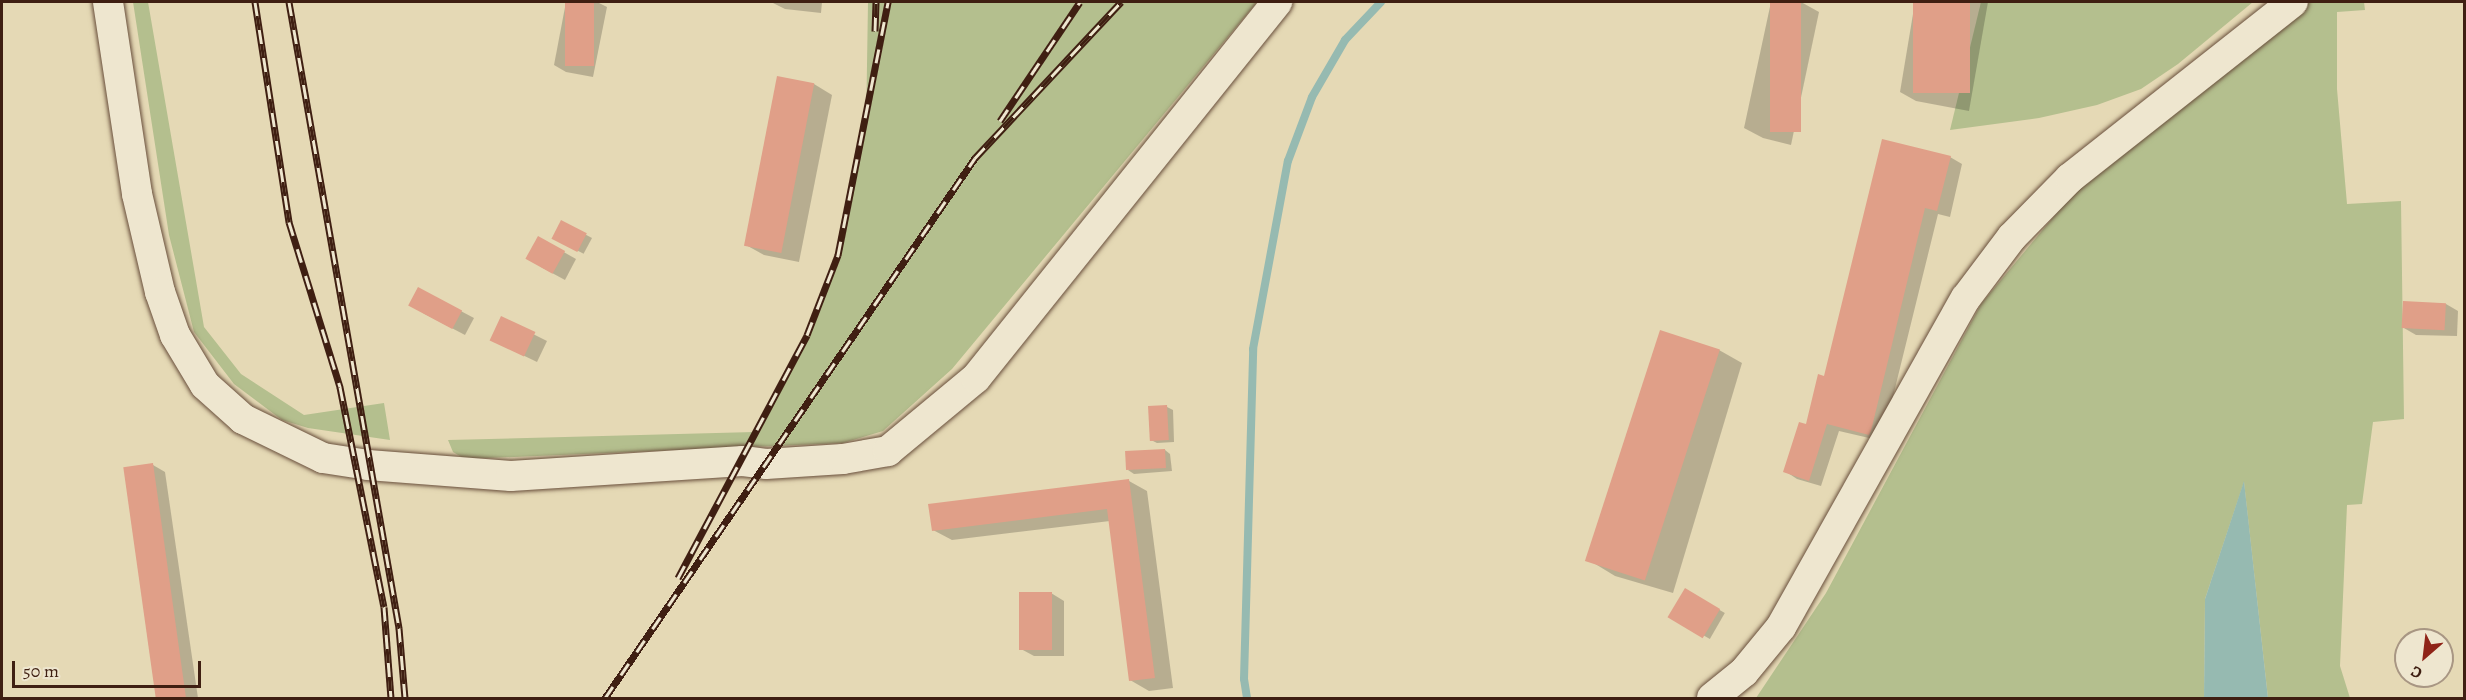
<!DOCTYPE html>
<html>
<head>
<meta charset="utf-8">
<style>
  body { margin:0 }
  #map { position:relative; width:2466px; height:700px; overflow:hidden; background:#e5d9b5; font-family:Alegreya,serif }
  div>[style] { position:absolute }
  .green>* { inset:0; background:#b4bf8e }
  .water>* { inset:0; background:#96bab1 }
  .shadow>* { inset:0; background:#0003; transform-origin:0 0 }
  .stream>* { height:8px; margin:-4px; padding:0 4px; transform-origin:4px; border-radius:4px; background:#96bab1 }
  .building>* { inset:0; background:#e09f88; transform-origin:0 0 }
  .roads { filter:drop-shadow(0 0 2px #684e3b) drop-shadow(0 0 2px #684e3b) }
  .minor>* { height:30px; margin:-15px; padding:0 15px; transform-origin:15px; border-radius:15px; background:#eee6cf }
  .rail>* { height:7px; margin-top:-3.5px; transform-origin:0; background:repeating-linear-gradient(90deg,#eee6cf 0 14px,#3f1f12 0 28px); box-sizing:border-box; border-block:2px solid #3f1f12 }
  span { translate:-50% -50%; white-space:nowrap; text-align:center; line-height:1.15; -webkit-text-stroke:4.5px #eee6cf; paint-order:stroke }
  .frame { position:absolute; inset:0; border:3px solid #3f1f12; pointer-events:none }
  .north { position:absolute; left:2394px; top:628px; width:60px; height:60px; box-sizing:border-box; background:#eee6cf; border:2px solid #a89683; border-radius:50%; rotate:208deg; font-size:16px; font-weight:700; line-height:24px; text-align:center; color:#3f1f12 }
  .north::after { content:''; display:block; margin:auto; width:21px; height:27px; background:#8f2418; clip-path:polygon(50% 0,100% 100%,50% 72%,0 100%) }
  .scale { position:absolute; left:12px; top:661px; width:189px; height:27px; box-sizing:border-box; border:3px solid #3f1f12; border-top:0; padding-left:8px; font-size:18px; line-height:21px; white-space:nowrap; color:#3f1f12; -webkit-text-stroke:4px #eee6cf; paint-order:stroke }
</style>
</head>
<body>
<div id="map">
  <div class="green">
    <div style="clip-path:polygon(133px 2px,148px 2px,204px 327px,241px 374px,304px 415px,384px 403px,390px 440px,308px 428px,282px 420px,234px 384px,194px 332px,169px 235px)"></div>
    <div style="clip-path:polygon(868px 2px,1257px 2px,952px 369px,883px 431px,843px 443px,465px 459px,453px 452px,448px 440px,754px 432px,796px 358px,835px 261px,866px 128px)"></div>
    <div style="clip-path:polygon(1981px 2px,2253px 2px,2178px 64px,2141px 89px,2097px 105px,2039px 118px,1950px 130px)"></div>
    <div style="clip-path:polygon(2308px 2px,2364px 2px,2365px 10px,2337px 12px,2337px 89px,2347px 204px,2401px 201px,2404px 419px,2373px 422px,2362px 504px,2347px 505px,2340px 666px,2350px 698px,2268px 698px,2244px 482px,2205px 599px,2204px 698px,1756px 698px,1826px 593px,1981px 304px,2090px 173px)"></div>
  </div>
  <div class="water">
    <div style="clip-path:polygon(2244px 481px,2268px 698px,2204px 698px,2205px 599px)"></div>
  </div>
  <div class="shadow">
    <div style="clip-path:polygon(566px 2px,597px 2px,607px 7px,593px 77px,566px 72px,554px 65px)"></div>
    <div style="clip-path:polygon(771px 2px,822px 2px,821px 13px,785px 9px)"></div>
    <div style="clip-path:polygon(1771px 2px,1801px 2px,1819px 12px,1791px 145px,1763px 138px,1744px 128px)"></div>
    <div style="clip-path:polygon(1915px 2px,1988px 2px,1969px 111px,1916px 101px,1900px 92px)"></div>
    <div style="clip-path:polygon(814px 84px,832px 95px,799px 262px,764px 255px,746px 245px)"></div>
    <div style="clip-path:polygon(1950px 157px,1962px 164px,1950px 217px,1938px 214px,1882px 441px,1839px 431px,1821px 486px,1797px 479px,1785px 471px)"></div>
    <div style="left:562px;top:222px;width:34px;height:18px;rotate:28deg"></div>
    <div style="clip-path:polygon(539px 238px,576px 259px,565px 280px,541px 267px)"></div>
    <div style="clip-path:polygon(419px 289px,474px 318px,465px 335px,423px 313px)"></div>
    <div style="clip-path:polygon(2446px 304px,2458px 311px,2457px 336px,2416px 335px,2404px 328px)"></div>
    <div style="clip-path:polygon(501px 318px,547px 341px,537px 362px,504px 346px)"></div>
    <div style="clip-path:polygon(1719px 350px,1742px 363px,1673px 593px,1615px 576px,1592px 562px)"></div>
    <div style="clip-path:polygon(1167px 407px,1173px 410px,1174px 442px,1157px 443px,1151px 440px)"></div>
    <div style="clip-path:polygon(1165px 450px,1170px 454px,1172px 471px,1134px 474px,1128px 470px)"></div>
    <div style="clip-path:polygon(153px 465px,165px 472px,198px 698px,158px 698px)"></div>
    <div style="clip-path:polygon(1129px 481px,1147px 491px,1173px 688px,1149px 691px,1130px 680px,1110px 521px,952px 540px,933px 530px)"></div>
    <div style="left:1685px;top:590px;width:46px;height:30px;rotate:30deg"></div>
    <div style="clip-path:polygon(1051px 593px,1064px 601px,1064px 656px,1034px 656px,1021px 649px)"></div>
  </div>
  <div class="stream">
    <div style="left:1247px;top:698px;width:19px;rotate:-99deg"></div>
    <div style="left:1244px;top:679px;width:330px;rotate:-88.4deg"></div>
    <div style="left:1253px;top:349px;width:191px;rotate:-79.5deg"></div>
    <div style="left:1288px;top:161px;width:68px;rotate:-69.4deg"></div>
    <div style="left:1312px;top:97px;width:66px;rotate:-59.9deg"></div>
    <div style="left:1345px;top:40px;width:52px;rotate:-46.5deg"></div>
  </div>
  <div class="building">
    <div style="left:565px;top:2px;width:29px;height:64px"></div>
    <div style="left:1770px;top:2px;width:31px;height:130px"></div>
    <div style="left:1913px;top:2px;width:57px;height:91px"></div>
    <div style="left:777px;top:76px;width:38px;height:173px;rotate:11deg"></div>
    <div style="clip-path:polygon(1882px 139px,1951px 156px,1937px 211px,1925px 208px,1871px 431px,1869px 435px,1827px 424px,1809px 481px,1783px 472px,1799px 422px,1806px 424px,1818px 374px,1824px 376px)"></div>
    <div style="left:561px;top:220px;width:29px;height:21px;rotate:27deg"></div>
    <div style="left:538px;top:236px;width:31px;height:26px;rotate:29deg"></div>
    <div style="left:418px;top:287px;width:50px;height:21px;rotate:28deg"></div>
    <div style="left:2403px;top:301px;width:43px;height:27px;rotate:3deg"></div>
    <div style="left:501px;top:316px;width:38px;height:27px;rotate:25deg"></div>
    <div style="left:1660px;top:330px;width:63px;height:243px;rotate:18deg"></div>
    <div style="left:1167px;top:405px;width:35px;height:19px;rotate:87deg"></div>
    <div style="left:1165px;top:449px;width:19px;height:40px;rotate:87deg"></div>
    <div style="left:153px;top:463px;width:238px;height:30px;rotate:82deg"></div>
    <div style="clip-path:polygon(1129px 479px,1155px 678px,1129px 681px,1107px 509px,932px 531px,928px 504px)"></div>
    <div style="left:1685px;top:588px;width:41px;height:34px;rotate:31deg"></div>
    <div style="left:1019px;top:592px;width:33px;height:58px"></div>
  </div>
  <div class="roads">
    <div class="minor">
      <div style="left:108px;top:2px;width:194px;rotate:81.4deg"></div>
      <div style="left:137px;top:194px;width:101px;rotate:76.8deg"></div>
      <div style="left:160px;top:292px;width:46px;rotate:70.8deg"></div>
      <div style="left:175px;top:335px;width:58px;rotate:59deg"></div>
      <div style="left:205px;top:385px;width:51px;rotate:41.8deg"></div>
      <div style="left:243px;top:419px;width:89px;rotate:26deg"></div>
      <div style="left:323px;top:458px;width:46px;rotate:8.8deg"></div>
      <div style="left:368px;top:465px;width:143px;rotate:4.4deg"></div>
      <div style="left:511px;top:476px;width:232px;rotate:-3.7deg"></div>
      <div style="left:743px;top:461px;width:23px;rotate:7deg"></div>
      <div style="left:766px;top:464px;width:77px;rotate:-3.7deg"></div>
      <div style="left:843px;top:459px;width:46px;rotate:-10.1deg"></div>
      <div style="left:888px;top:451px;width:114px;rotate:-39.7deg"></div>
      <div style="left:976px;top:378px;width:482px;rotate:-51.3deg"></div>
      <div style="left:1712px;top:698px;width:41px;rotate:-39.1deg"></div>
      <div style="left:1744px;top:672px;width:58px;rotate:-50.6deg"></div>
      <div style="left:1781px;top:627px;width:377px;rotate:-60.7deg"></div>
      <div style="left:1966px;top:298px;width:76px;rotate:-53deg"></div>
      <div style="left:2012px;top:237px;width:83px;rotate:-45.5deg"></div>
      <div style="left:2070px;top:178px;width:284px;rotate:-38.3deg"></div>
    </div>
  </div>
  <div class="rail">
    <div style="left:255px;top:2px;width:223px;rotate:81.2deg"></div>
    <div style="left:289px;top:222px;width:173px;rotate:72.8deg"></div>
    <div style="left:340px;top:387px;width:224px;rotate:78.7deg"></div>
    <div style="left:384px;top:607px;width:91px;rotate:85.6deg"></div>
    <div style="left:289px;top:2px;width:636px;rotate:80.03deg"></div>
    <div style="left:399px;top:628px;width:70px;rotate:85.1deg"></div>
    <div style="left:875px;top:31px;width:29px;rotate:-88deg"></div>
    <div style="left:1000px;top:121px;width:143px;rotate:-56.1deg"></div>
    <div style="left:678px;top:578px;width:275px;rotate:-62deg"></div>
    <div style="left:807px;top:335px;width:86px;rotate:-68.8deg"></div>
    <div style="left:838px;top:255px;width:258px;rotate:-78.8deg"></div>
    <div style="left:605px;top:698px;width:655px;rotate:-55.58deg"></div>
    <div style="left:975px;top:158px;width:214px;rotate:-46.9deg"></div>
  </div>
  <div class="frame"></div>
  <div class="north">С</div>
  <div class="scale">50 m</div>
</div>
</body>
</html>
